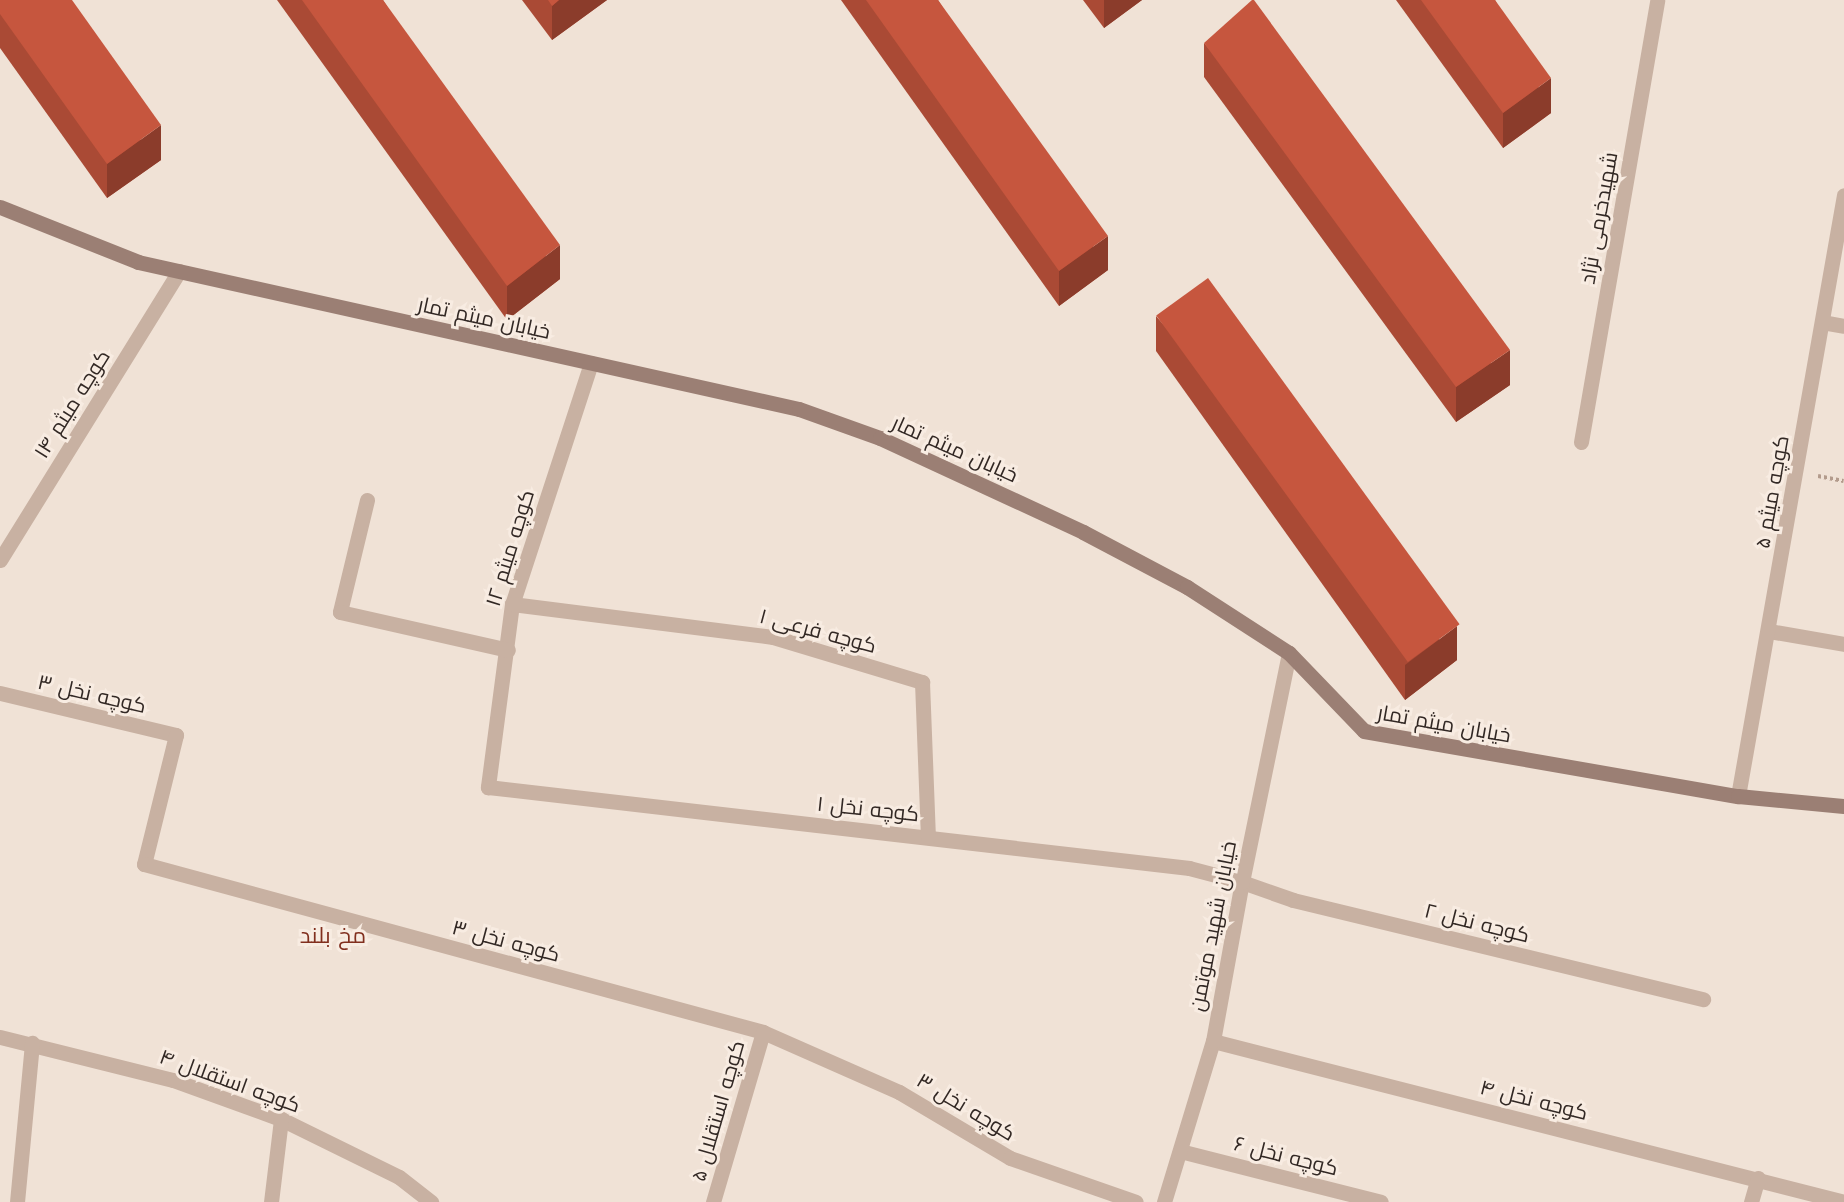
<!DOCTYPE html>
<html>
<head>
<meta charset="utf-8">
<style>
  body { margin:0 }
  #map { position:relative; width:1844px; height:1202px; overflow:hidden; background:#f0e2d6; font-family:"Work Sans",Cairo,sans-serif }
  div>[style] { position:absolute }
  .path>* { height:4px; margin-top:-2px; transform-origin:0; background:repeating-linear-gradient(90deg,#b39b8c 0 3px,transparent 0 6px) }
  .street>* { height:15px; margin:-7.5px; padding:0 7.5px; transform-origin:7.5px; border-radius:7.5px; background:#c8b1a2 }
  .secondary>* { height:15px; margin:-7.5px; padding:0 7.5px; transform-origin:7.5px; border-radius:7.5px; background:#9b7f74 }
  .wall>* { inset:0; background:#aa4a35 }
  .shaded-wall>* { inset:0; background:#8b3c2b }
  .building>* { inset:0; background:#c6563e; transform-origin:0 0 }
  span { translate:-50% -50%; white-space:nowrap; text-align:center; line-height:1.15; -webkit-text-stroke:6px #f8ece2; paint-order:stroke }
  .street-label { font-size:21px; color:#322824 }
  .neighbourhood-label { font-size:22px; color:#812f1e }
</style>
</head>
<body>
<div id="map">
  <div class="path">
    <div style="left:1818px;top:476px;width:26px;rotate:11deg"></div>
  </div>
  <div class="street">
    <div style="left:1822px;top:322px;width:22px;rotate:10deg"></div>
    <div style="left:591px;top:363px;width:254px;rotate:108.1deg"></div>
    <div style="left:512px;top:604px;width:185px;rotate:97.5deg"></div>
    <div style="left:488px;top:787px;width:706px;rotate:6.59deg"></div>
    <div style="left:1189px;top:868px;width:55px;rotate:14.8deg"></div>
    <div style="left:1242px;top:882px;width:54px;rotate:19.4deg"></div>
    <div style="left:1293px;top:900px;width:422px;rotate:13.6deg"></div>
    <div style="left:1581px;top:442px;width:448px;rotate:-80.2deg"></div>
    <div style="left:367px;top:500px;width:115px;rotate:103.6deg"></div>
    <div style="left:340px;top:612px;width:172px;rotate:12.7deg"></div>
    <div style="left:0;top:560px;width:340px;rotate:-58.2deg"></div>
    <div style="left:512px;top:604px;width:263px;rotate:7.2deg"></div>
    <div style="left:773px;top:637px;width:156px;rotate:16.8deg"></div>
    <div style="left:922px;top:682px;width:155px;rotate:87.8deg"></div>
    <div style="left:1769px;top:631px;width:76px;rotate:9.8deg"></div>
    <div style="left:0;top:693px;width:181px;rotate:13.4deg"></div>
    <div style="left:176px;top:735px;width:133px;rotate:103.9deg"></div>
    <div style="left:144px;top:864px;width:641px;rotate:15.18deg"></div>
    <div style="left:763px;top:1032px;width:149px;rotate:23.8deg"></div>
    <div style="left:899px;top:1092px;width:129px;rotate:30.7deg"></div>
    <div style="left:1010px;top:1158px;width:133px;rotate:19.2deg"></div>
    <div style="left:1738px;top:796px;width:610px;rotate:-80deg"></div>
    <div style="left:0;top:1037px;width:178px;rotate:14deg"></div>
    <div style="left:173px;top:1080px;width:115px;rotate:19.9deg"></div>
    <div style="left:281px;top:1119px;width:131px;rotate:26.2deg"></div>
    <div style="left:399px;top:1177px;width:41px;rotate:38deg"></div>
    <div style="left:1213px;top:1041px;width:651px;rotate:14.31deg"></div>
    <div style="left:1180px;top:1151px;width:207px;rotate:14.2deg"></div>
    <div style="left:17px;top:1202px;width:160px;rotate:-84.6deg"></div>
    <div style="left:271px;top:1202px;width:84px;rotate:-83.1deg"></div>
    <div style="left:713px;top:1202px;width:177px;rotate:-73.6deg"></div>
    <div style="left:1164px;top:1202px;width:168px;rotate:-73.1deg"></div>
    <div style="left:1213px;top:1041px;width:162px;rotate:-79.7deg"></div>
    <div style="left:1242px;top:882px;width:234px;rotate:-78.4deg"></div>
    <div style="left:1751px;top:1202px;width:25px;rotate:-74deg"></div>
  </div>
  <div class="secondary">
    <div style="left:0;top:207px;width:149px;rotate:21.7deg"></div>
    <div style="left:138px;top:262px;width:677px;rotate:12.54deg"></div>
    <div style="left:799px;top:409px;width:86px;rotate:19.7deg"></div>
    <div style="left:880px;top:438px;width:224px;rotate:24.8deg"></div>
    <div style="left:1083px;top:532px;width:118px;rotate:27.9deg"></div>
    <div style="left:1187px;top:587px;width:121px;rotate:32.9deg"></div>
    <div style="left:1289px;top:653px;width:108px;rotate:46.1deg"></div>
    <div style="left:1364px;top:731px;width:380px;rotate:9.9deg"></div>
    <div style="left:1738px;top:796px;width:106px;rotate:5.4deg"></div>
  </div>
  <div class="wall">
    <div style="clip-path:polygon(0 0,161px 160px,107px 198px,0 48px)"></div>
    <div style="clip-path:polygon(277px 0,383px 0,560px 279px,507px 320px)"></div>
    <div style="clip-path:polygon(522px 0,607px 0,552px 40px)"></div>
    <div style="clip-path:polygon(841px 0,938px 0,1108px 270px,1059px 306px)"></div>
    <div style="clip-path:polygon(1083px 0,1142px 0,1104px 28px)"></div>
    <div style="clip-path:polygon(1396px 0,1495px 0,1551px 113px,1503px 148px)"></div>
    <div style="clip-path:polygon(1204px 43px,1510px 385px,1456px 422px,1204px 77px)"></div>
    <div style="clip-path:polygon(1156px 316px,1457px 660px,1405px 700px,1156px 351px)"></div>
  </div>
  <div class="shaded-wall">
    <div style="clip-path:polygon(559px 0,607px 0,552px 40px,552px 6px)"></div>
    <div style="clip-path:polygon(1104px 0,1142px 0,1104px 28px)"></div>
    <div style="clip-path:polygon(1551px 78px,1551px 113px,1503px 148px,1503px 113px)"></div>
    <div style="clip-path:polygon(161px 125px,161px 160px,107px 198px,107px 164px)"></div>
    <div style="clip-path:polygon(1108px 236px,1108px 270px,1059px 306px,1059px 271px)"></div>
    <div style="clip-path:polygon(560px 245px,560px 279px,507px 320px,507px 286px)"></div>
    <div style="clip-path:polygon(1510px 350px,1510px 385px,1456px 422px,1456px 387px)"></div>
    <div style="clip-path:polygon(1457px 626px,1457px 660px,1405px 700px,1405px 665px)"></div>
  </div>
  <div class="building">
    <div style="clip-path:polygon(0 0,72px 0,161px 125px,107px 164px,0 14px)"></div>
    <div style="clip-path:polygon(302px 0,383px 0,560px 245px,507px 286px)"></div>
    <div style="clip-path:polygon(548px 0,559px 0,552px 6px)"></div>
    <div style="clip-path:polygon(866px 0,938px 0,1108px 236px,1059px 271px)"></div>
    <div style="clip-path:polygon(1252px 0,1254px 0,1510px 350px,1456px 387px,1204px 43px)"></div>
    <div style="clip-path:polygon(1421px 0,1495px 0,1551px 78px,1503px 113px)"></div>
    <div style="left:1208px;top:278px;width:428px;height:64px;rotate:54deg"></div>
  </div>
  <div class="street-label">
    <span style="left:1599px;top:218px;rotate:-80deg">شهیدخرمی نژاد</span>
    <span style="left:484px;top:318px;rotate:12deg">خیابان میثم تمار</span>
    <span style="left:72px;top:404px;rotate:-58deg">کوچه میثم ۱۴</span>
    <span style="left:955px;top:449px;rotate:24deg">خیابان میثم تمار</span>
    <span style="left:1772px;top:492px;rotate:-80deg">کوچه میثم ۵</span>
    <span style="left:510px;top:548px;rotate:-73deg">کوچه میثم ۱۲</span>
    <span style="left:818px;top:631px;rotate:15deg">کوچه فرعی ۱</span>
    <span style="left:92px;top:694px;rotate:13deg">کوچه نخل ۳</span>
    <span style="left:1444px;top:724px;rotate:10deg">خیابان میثم تمار</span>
    <span style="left:868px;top:809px;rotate:6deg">کوچه نخل ۱</span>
    <span style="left:1477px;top:923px;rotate:14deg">کوچه نخل ۲</span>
    <span style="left:1213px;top:926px;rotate:-79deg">خیابان شهید موتمن</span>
    <span style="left:506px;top:941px;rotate:15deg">کوچه نخل ۳</span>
    <span style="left:230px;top:1081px;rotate:20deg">کوچه استقلال ۴</span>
    <span style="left:1534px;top:1100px;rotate:14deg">کوچه نخل ۴</span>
    <span style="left:966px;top:1107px;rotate:31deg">کوچه نخل ۳</span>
    <span style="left:718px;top:1111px;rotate:-74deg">کوچه استقلال ۵</span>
    <span style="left:1286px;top:1156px;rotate:14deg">کوچه نخل ۶</span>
  </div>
  <div class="neighbourhood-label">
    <span style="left:333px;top:936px">مخ بلند</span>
  </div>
</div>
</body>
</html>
